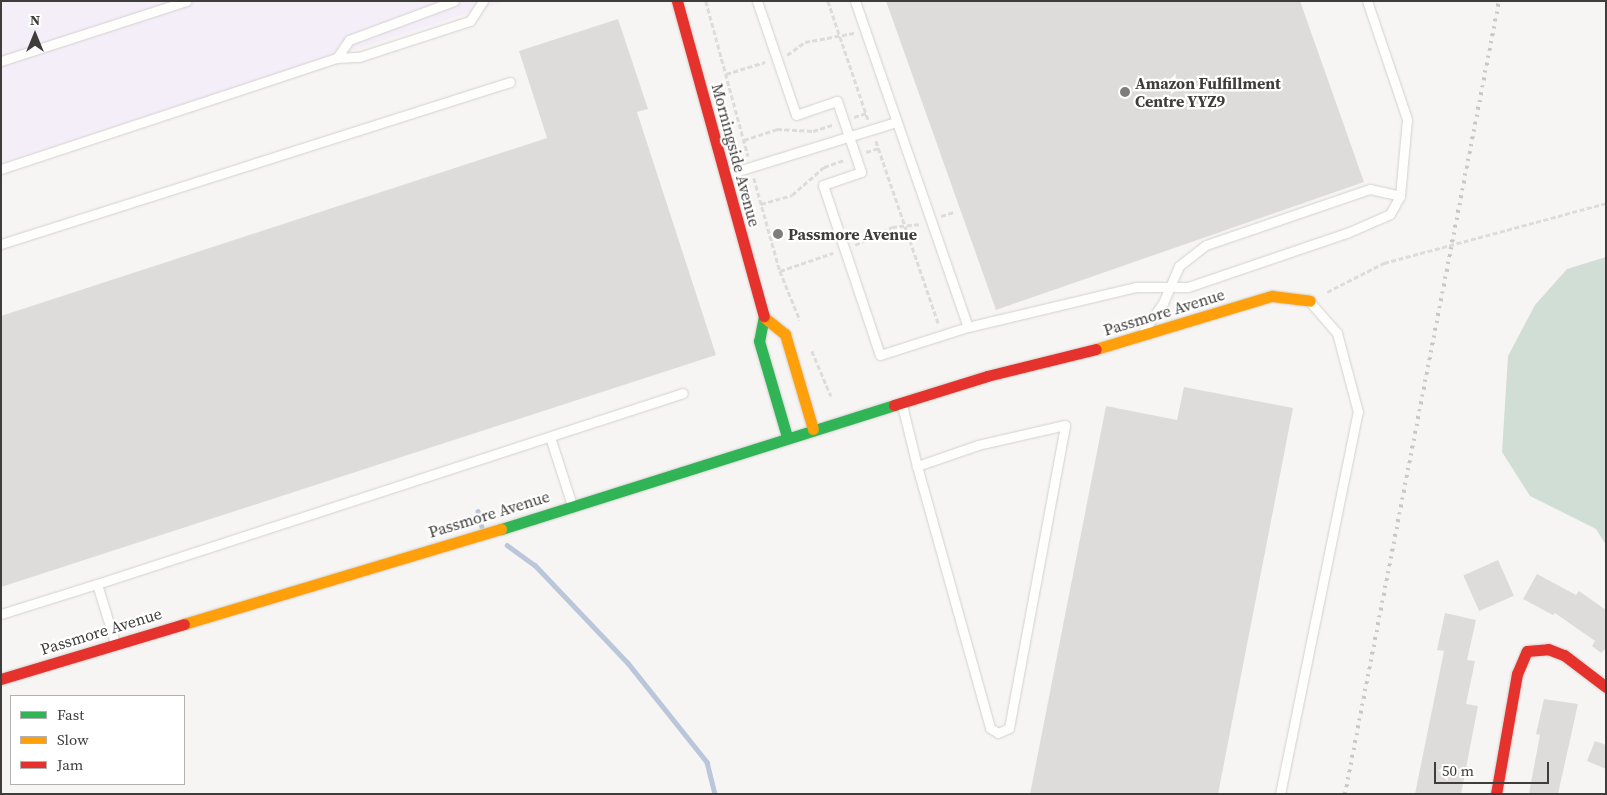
<!DOCTYPE html>
<html>
<head>
<meta charset="utf-8">
<style>
  body { margin:0 }
  #map { position:relative; width:1607px; height:795px; overflow:hidden; background:#f7f5f3; font-family:"Source Serif 4",serif }
  div>[style] { position:absolute }
  .commercial>* { inset:0; background:#f4eef8 }
  .green>* { inset:0; background:#d0ded5 }
  .stream>* { height:4.5px; margin:-2.25px; padding:0 2.25px; transform-origin:2.25px; border-radius:2.25px; background:#bac7db }
  .building>* { inset:0; background:#dedcda; transform-origin:0 0 }
  .path>* { height:2.5px; margin-top:-1.25px; transform-origin:0; background:repeating-linear-gradient(90deg,#dcdcdb 0 5px,transparent 0 7.5px) }
  .roads { filter:drop-shadow(0 0 1px #d2d1cf) drop-shadow(0 0 1px #d2d1cf) }
  .lane>* { height:9px; margin:-4.5px; padding:0 4.5px; transform-origin:4.5px; border-radius:4.5px; background:#fefefd }
  .fast>* { height:11px; margin:-5.5px; padding:0 5.5px; transform-origin:5.5px; border-radius:5.5px; background:#30b455 }
  .slow>* { height:11px; margin:-5.5px; padding:0 5.5px; transform-origin:5.5px; border-radius:5.5px; background:#ff9f0a }
  .jam>* { height:11px; margin:-5.5px; padding:0 5.5px; transform-origin:5.5px; border-radius:5.5px; background:#e5322d }
  .rail>* { height:4px; margin-top:-2px; transform-origin:0; background:repeating-linear-gradient(90deg,#c8c8c8 0 2.5px,transparent 0 7.5px) }
  .dots>* { width:14px; height:14px; translate:-50% -50%; box-sizing:border-box; border:2px solid #fff; border-radius:50% }
  span { translate:-50% -50%; white-space:nowrap; text-align:center; line-height:1.15; -webkit-text-stroke:4.5px #fff; paint-order:stroke }
  .poi-label { font-size:16px; color:#3e3d3b; font-weight:700 }
  .left { translate:0 -50%; text-align:left }
  .street-label { font-size:16px; color:#3e3d3b }
  .frame { position:absolute; inset:0; border:2px solid #3e3d3b; pointer-events:none }
  .legend { position:absolute; left:10px; top:695px; width:175px; height:90px; box-sizing:border-box; background:#fff; border:1px solid #b2b1b1; margin:0; padding:6px 9px; list-style:none; font-size:15px; color:#3e3d3b }
  .legend li { display:flex; align-items:center; gap:10px; height:25px }
  .legend b { width:25px; border:1px solid #b2b1b1 }
  .north { position:absolute; left:10px; top:10px; width:50px; height:50px; -webkit-text-stroke:4px #fff; paint-order:stroke; rotate:0deg; font-size:14px; font-weight:700; line-height:20px; text-align:center; color:#3e3d3b }
  .north::after { content:''; display:block; margin:auto; width:18px; height:22px; background:#3e3d3b; clip-path:polygon(50% 0,100% 100%,50% 72%,0 100%) }
  .scale { position:absolute; left:1434px; top:762px; width:115px; height:22px; box-sizing:border-box; border:2px solid #3e3d3b; border-top:0; padding-left:6px; font-size:15px; line-height:18px; white-space:nowrap; color:#3e3d3b; -webkit-text-stroke:4px #fff; paint-order:stroke }
</style>
</head>
<body>
<div id="map">
  <div class="commercial">
    <div style="clip-path:polygon(1px 1px,506px 1px,1px 163px)"></div>
  </div>
  <div class="green">
    <div style="clip-path:polygon(1606px 257px,1606px 545px,1596px 529px,1530px 496px,1502px 452px,1508px 356px,1535px 305px,1567px 269px)"></div>
  </div>
  <div class="stream">
    <div style="left:478px;top:511px;width:16px;rotate:76deg"></div>
    <div style="left:507px;top:545px;width:34px;rotate:36deg"></div>
    <div style="left:535px;top:565px;width:135px;rotate:46.5deg"></div>
    <div style="left:628px;top:663px;width:127px;rotate:51.4deg"></div>
    <div style="left:707px;top:762px;width:33px;rotate:76deg"></div>
  </div>
  <div class="building">
    <div style="clip-path:polygon(886px 1px,1300px 1px,1364px 182px,996px 310px)"></div>
    <div style="clip-path:polygon(618px 19px,648px 109px,637px 112px,716px 355px,1px 587px,1px 316px,547px 138px,519px 51px)"></div>
    <div style="clip-path:polygon(1184px 387px,1293px 408px,1218px 794px,1030px 794px,1106px 406px,1177px 420px)"></div>
    <div style="left:1498px;top:560px;width:39px;height:38px;rotate:66deg"></div>
    <div style="clip-path:polygon(1537px 574px,1576px 595px,1579px 591px,1606px 610px,1606px 648px,1601px 653px,1592px 646px,1595px 641px,1555px 613px,1553px 615px,1523px 599px)"></div>
    <div style="clip-path:polygon(1445px 613px,1476px 620px,1467px 660px,1475px 661px,1466px 704px,1478px 706px,1461px 794px,1415px 794px,1444px 651px,1437px 650px)"></div>
    <div style="clip-path:polygon(1544px 699px,1578px 704px,1558px 794px,1529px 793px,1540px 735px,1536px 734px)"></div>
    <div style="clip-path:polygon(1595px 741px,1606px 745px,1606px 769px,1587px 761px)"></div>
  </div>
  <div class="path">
    <div style="left:706px;top:1px;width:161px;rotate:74.8deg"></div>
    <div style="left:828px;top:1px;width:125px;rotate:71.3deg"></div>
    <div style="left:787px;top:55px;width:22px;rotate:-36deg"></div>
    <div style="left:805px;top:42px;width:50px;rotate:-10.4deg"></div>
    <div style="left:726px;top:74px;width:41px;rotate:-17.1deg"></div>
    <div style="left:854px;top:117px;width:13px;rotate:-18deg"></div>
    <div style="left:744px;top:140px;width:35px;rotate:-18deg"></div>
    <div style="left:777px;top:129px;width:36px;rotate:3deg"></div>
    <div style="left:813px;top:131px;width:20px;rotate:-18deg"></div>
    <div style="left:876px;top:141px;width:194px;rotate:71.1deg"></div>
    <div style="left:866px;top:152px;width:14px;rotate:-17deg"></div>
    <div style="left:754px;top:178px;width:97px;rotate:74.4deg"></div>
    <div style="left:780px;top:271px;width:53px;rotate:67.8deg"></div>
    <div style="left:761px;top:204px;width:32px;rotate:-16deg"></div>
    <div style="left:792px;top:195px;width:43px;rotate:-41.2deg"></div>
    <div style="left:824px;top:167px;width:21px;rotate:-19deg"></div>
    <div style="left:941px;top:216px;width:14px;rotate:-17deg"></div>
    <div style="left:855px;top:245px;width:41px;rotate:-25.9deg"></div>
    <div style="left:892px;top:227px;width:27px;rotate:-6deg"></div>
    <div style="left:780px;top:271px;width:56px;rotate:-18.8deg"></div>
    <div style="left:1327px;top:292px;width:64px;rotate:-27deg"></div>
    <div style="left:1384px;top:263px;width:230px;rotate:-15.1deg"></div>
    <div style="left:812px;top:351px;width:49px;rotate:67.1deg"></div>
  </div>
  <div class="roads">
    <div class="lane">
      <div style="left:454px;top:1px;width:112px;rotate:159.6deg"></div>
      <div style="left:349px;top:40px;width:22px;rotate:124deg"></div>
      <div style="left:337px;top:58px;width:22px;rotate:-3deg"></div>
      <div style="left:359px;top:57px;width:117px;rotate:-18deg"></div>
      <div style="left:470px;top:21px;width:24px;rotate:-57deg"></div>
      <div style="left:757px;top:1px;width:120px;rotate:71.1deg"></div>
      <div style="left:796px;top:115px;width:43px;rotate:-18.9deg"></div>
      <div style="left:837px;top:101px;width:75px;rotate:71.3deg"></div>
      <div style="left:861px;top:172px;width:40px;rotate:161.1deg"></div>
      <div style="left:823px;top:185px;width:179px;rotate:71.5deg"></div>
      <div style="left:880px;top:355px;width:92px;rotate:-17.7deg"></div>
      <div style="left:968px;top:327px;width:173px;rotate:-13.4deg"></div>
      <div style="left:1136px;top:287px;width:52px"></div>
      <div style="left:1188px;top:287px;width:168px;rotate:-18.8deg"></div>
      <div style="left:1347px;top:233px;width:47px;rotate:-23.8deg"></div>
      <div style="left:1390px;top:214px;width:21px;rotate:-61deg"></div>
      <div style="left:1400px;top:196px;width:77px;rotate:-84.8deg"></div>
      <div style="left:1407px;top:119px;width:125px;rotate:-108.7deg"></div>
      <div style="left:855px;top:1px;width:345px;rotate:70.9deg"></div>
      <div style="left:1px;top:61px;width:195px;rotate:-17.9deg"></div>
      <div style="left:1px;top:169px;width:354px;rotate:-18.3deg"></div>
      <div style="left:728px;top:174px;width:176px;rotate:-17.2deg"></div>
      <div style="left:1px;top:244px;width:534px;rotate:-17.65deg"></div>
      <div style="left:1144px;top:330px;width:33px;rotate:-55deg"></div>
      <div style="left:1163px;top:303px;width:40px;rotate:-66.6deg"></div>
      <div style="left:1179px;top:266px;width:34px;rotate:-38deg"></div>
      <div style="left:1206px;top:245px;width:173px;rotate:-18.9deg"></div>
      <div style="left:1370px;top:189px;width:31px;rotate:13deg"></div>
      <div style="left:902px;top:405px;width:63px;rotate:76.2deg"></div>
      <div style="left:917px;top:466px;width:272px;rotate:74.4deg"></div>
      <div style="left:990px;top:728px;width:9px;rotate:32deg"></div>
      <div style="left:998px;top:733px;width:12px;rotate:-24deg"></div>
      <div style="left:1009px;top:728px;width:308px;rotate:-79.5deg"></div>
      <div style="left:1065px;top:425px;width:89px;rotate:167.1deg"></div>
      <div style="left:978px;top:445px;width:65px;rotate:161deg"></div>
      <div style="left:550px;top:437px;width:71px;rotate:72.1deg"></div>
      <div style="left:97px;top:584px;width:616px;rotate:-18.05deg"></div>
      <div style="left:1px;top:614px;width:101px;rotate:-17.4deg"></div>
      <div style="left:97px;top:584px;width:62px;rotate:73deg"></div>
      <div style="left:1280px;top:794px;width:390px;rotate:-78.5deg"></div>
      <div style="left:1358px;top:412px;width:82px;rotate:-104.9deg"></div>
      <div style="left:1337px;top:333px;width:41px;rotate:-131.1deg"></div>
    </div>
    <div class="fast">
      <div style="left:764px;top:316px;width:25px;rotate:101deg"></div>
      <div style="left:759px;top:341px;width:100px;rotate:73.7deg"></div>
      <div style="left:501px;top:529px;width:412px;rotate:-17.5deg"></div>
    </div>
    <div class="slow">
      <div style="left:765px;top:318px;width:26px;rotate:39deg"></div>
      <div style="left:785px;top:334px;width:99px;rotate:73.6deg"></div>
      <div style="left:1096px;top:349px;width:184px;rotate:-16.8deg"></div>
      <div style="left:1272px;top:296px;width:38px;rotate:7deg"></div>
      <div style="left:184px;top:624px;width:331px;rotate:-16.7deg"></div>
    </div>
    <div class="jam">
      <div style="left:677px;top:1px;width:327px;rotate:74.6deg"></div>
      <div style="left:894px;top:405px;width:97px;rotate:-17.3deg"></div>
      <div style="left:987px;top:376px;width:112px;rotate:-13.9deg"></div>
      <div style="left:1px;top:679px;width:191px;rotate:-16.7deg"></div>
      <div style="left:1496px;top:794px;width:122px;rotate:-80.1deg"></div>
      <div style="left:1517px;top:674px;width:25px;rotate:-67deg"></div>
      <div style="left:1527px;top:651px;width:21px;rotate:-5deg"></div>
      <div style="left:1548px;top:649px;width:17px;rotate:21deg"></div>
      <div style="left:1564px;top:655px;width:53px;rotate:37.3deg"></div>
    </div>
  </div>
  <div class="rail">
    <div style="left:1345px;top:794px;width:808px;rotate:-79.01deg"></div>
  </div>
  <div class="dots">
    <div style="left:1125px;top:92px;background:#7f7d7b"></div>
    <div style="left:778px;top:234px;background:#7f7d7b"></div>
  </div>
  <div class="poi-label">
    <span class="left" style="left:1135px;top:92px">Amazon Fulfillment<br>Centre YYZ9</span>
    <span class="left" style="left:788px;top:234px">Passmore Avenue</span>
  </div>
  <div class="street-label">
    <span style="left:736px;top:155px;rotate:75deg">Morningside Avenue</span>
    <span style="left:1164px;top:312px;rotate:-17deg">Passmore Avenue</span>
    <span style="left:489px;top:514px;rotate:-17deg">Passmore Avenue</span>
    <span style="left:101px;top:631px;rotate:-17deg">Passmore Avenue</span>
  </div>
  <div class="frame"></div>
  <ul class="legend">
  <li><b style="height:6px;background:#30b455"></b>Fast</li>
  <li><b style="height:6px;background:#ff9f0a"></b>Slow</li>
  <li><b style="height:6px;background:#e5322d"></b>Jam</li>
  </ul>
  <div class="north">N</div>
  <div class="scale">50 m</div>
</div>
</body>
</html>
